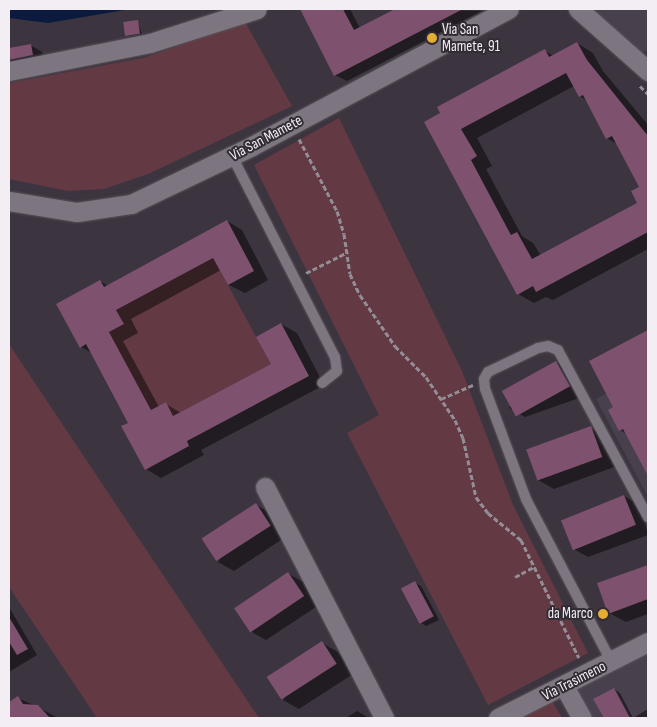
<!DOCTYPE html>
<html>
<head>
<meta charset="utf-8">
<style>
  body { margin:0 }
  #map { position:relative; width:657px; height:727px; overflow:hidden; background:#3c353f; font-family:"Sofia Sans Condensed",sans-serif }
  div>[style] { position:absolute }
  .built>* { inset:0; background:#49404e }
  .green>* { inset:0; background:#633a43 }
  .water>* { inset:0; background:#0b1a3e }
  .shadow>* { inset:0; background:#0007 }
  .building>* { inset:0; background:#7e516e; transform-origin:0 0 }
  .path>* { height:3px; margin-top:-1.5px; transform-origin:0; background:repeating-linear-gradient(90deg,#938e96 0 5px,transparent 0 7.5px) }
  .roads { filter:drop-shadow(0 0 1px #59535b) drop-shadow(0 0 1px #59535b) }
  .lane>* { height:10px; margin:-5px; padding:0 5px; transform-origin:5px; border-radius:5px; background:#7d7681 }
  .street>* { height:19px; margin:-9.5px; padding:0 9.5px; transform-origin:9.5px; border-radius:9.5px; background:#7d7681 }
  .dots>* { width:14px; height:14px; translate:-50% -50%; box-sizing:border-box; border:2px solid #312b34; border-radius:50% }
  span { translate:-50% -50%; white-space:nowrap; text-align:center; line-height:1.15; -webkit-text-stroke:4px #312b34; paint-order:stroke }
  .poi-label { font-size:15px; color:#f2eef4 }
  .left { translate:0 -50%; text-align:left }
  .right { translate:-100% -50%; text-align:right }
  .street-label { font-size:15px; color:#f2eef4 }
  .frame { position:absolute; inset:0; border:10px solid #f2eef4; pointer-events:none }
</style>
</head>
<body>
<div id="map">
  <div class="built">
    <div style="clip-path:polygon(578px 9px,648px 9px,648px 50px,634px 58px)"></div>
    <div style="clip-path:polygon(648px 372px,648px 497px,596px 399px)"></div>
    <div style="clip-path:polygon(648px 646px,648px 718px,585px 718px,569px 688px)"></div>
  </div>
  <div class="green">
    <div style="clip-path:polygon(245px 22px,292px 106px,148px 174px,104px 189px,68px 191px,9px 179px,9px 83px,143px 58px)"></div>
    <div style="clip-path:polygon(339px 118px,462px 371px,513px 505px,588px 653px,488px 705px,347px 433px,379px 415px,254px 165px)"></div>
    <div style="clip-path:polygon(213px 258px,271px 364px,173px 416px,166px 402px,151px 410px,109px 332px,124px 324px,116px 310px)"></div>
    <div style="clip-path:polygon(9px 344px,141px 542px,259px 718px,97px 718px,9px 587px)"></div>
    <div style="clip-path:polygon(552px 701px,562px 718px,517px 718px)"></div>
  </div>
  <div class="water">
    <div style="clip-path:polygon(9px 9px,131px 9px,48px 23px,9px 18px)"></div>
  </div>
  <div class="shadow">
    <div style="clip-path:polygon(301px 9px,350px 9px,360px 28px,398px 9px,482px 11px,347px 81px,335px 75px)"></div>
    <div style="clip-path:polygon(137px 21px,142px 34px,127px 36px)"></div>
    <div style="clip-path:polygon(evenodd,577px 43px,593px 53px,603px 71px,648px 125px,648px 249px,553px 300px,546px 297px,534px 303px,518px 294px,426px 122px,545px 51px,554px 56px,577px 43px,574px 86px,580px 96px,587px 101px,607px 138px,617px 144px,640px 188px,638px 204px,541px 256px,533px 243px,522px 236px,486px 169px,492px 166px,477px 138px,574px 86px)"></div>
    <div style="clip-path:polygon(30px 45px,42px 52px,44px 61px,9px 71px,9px 50px)"></div>
    <div style="clip-path:polygon(227px 221px,242px 230px,268px 280px,245px 293px,229px 285px,221px 270px,131px 319px,138px 333px,123px 341px,159px 407px,166px 404px,181px 413px,273px 365px,281px 324px,297px 333px,324px 385px,201px 450px,204px 455px,161px 478px,146px 469px,129px 423px,92px 353px,81px 347px,100px 281px,108px 286px)"></div>
    <div style="clip-path:polygon(648px 331px,648px 473px,628px 435px,620px 430px,611px 414px,614px 407px,591px 361px)"></div>
    <div style="clip-path:polygon(556px 362px,572px 372px,585px 396px,525px 417px,509px 408px)"></div>
    <div style="clip-path:polygon(590px 428px,606px 437px,617px 466px,554px 489px,538px 480px)"></div>
    <div style="clip-path:polygon(624px 496px,640px 505px,648px 535px,588px 557px,572px 548px)"></div>
    <div style="clip-path:polygon(256px 505px,272px 514px,287px 536px,234px 571px,218px 562px)"></div>
    <div style="clip-path:polygon(648px 566px,648px 614px,626px 622px,609px 613px,599px 584px)"></div>
    <div style="clip-path:polygon(289px 574px,305px 583px,319px 605px,266px 640px,250px 631px)"></div>
    <div style="clip-path:polygon(415px 583px,421px 586px,439px 620px,426px 626px,421px 623px)"></div>
    <div style="clip-path:polygon(9px 607px,37px 655px,9px 672px)"></div>
    <div style="clip-path:polygon(322px 643px,338px 652px,353px 674px,299px 709px,283px 700px)"></div>
    <div style="clip-path:polygon(614px 689px,620px 693px,633px 718px,648px 709px,648px 718px,605px 718px,595px 699px)"></div>
    <div style="clip-path:polygon(18px 698px,38px 707px,58px 718px,9px 718px,9px 703px)"></div>
    <div style="clip-path:polygon(357px 711px,369px 718px,346px 718px)"></div>
  </div>
  <div class="building">
    <div style="clip-path:polygon(300px 9px,343px 9px,354px 30px,395px 9px,463px 9px,334px 76px)"></div>
    <div style="left:138px;top:20px;width:14px;height:15px;rotate:82deg"></div>
    <div style="clip-path:polygon(evenodd,577px 42px,587px 60px,648px 136px,648px 232px,536px 292px,533px 286px,517px 295px,424px 122px,440px 113px,437px 107px,545px 49px,549px 57px,577px 42px,566px 73px,579px 97px,583px 95px,606px 139px,612px 136px,639px 187px,631px 191px,637px 203px,532px 259px,517px 232px,511px 235px,471px 160px,477px 156px,461px 129px,566px 73px)"></div>
    <div style="clip-path:polygon(31px 44px,33px 55px,9px 60px,9px 48px)"></div>
    <div style="clip-path:polygon(227px 220px,254px 271px,228px 285px,213px 258px,116px 310px,124px 324px,109px 332px,151px 410px,166px 402px,173px 416px,271px 364px,256px 337px,281px 323px,309px 376px,187px 441px,189px 446px,145px 470px,121px 426px,128px 423px,86px 344px,80px 348px,56px 304px,100px 280px,104px 287px)"></div>
    <div style="clip-path:polygon(648px 330px,648px 476px,623px 429px,619px 431px,608px 410px,613px 407px,589px 361px)"></div>
    <div style="left:556px;top:361px;width:29px;height:62px;rotate:61deg"></div>
    <div style="left:591px;top:426px;width:33px;height:69px;rotate:70deg"></div>
    <div style="left:624px;top:495px;width:32px;height:68px;rotate:68deg"></div>
    <div style="left:256px;top:503px;width:27px;height:65px;rotate:57deg"></div>
    <div style="clip-path:polygon(648px 565px,648px 599px,608px 614px,597px 583px)"></div>
    <div style="left:288px;top:572px;width:29px;height:65px;rotate:56deg"></div>
    <div style="left:415px;top:581px;width:40px;height:16px;rotate:62deg"></div>
    <div style="clip-path:polygon(9px 617px,28px 649px,17px 655px,9px 642px)"></div>
    <div style="left:322px;top:641px;width:27px;height:66px;rotate:57deg"></div>
    <div style="clip-path:polygon(614px 688px,630px 718px,604px 718px,593px 699px)"></div>
    <div style="clip-path:polygon(18px 696px,23px 704px,38px 705px,50px 718px,9px 718px,9px 702px)"></div>
  </div>
  <div class="path">
    <div style="left:640px;top:86px;width:11px;rotate:45deg"></div>
    <div style="left:299px;top:139px;width:81px;rotate:62.2deg"></div>
    <div style="left:337px;top:211px;width:24px;rotate:73deg"></div>
    <div style="left:344px;top:234px;width:40px;rotate:81.5deg"></div>
    <div style="left:350px;top:274px;width:23px;rotate:65deg"></div>
    <div style="left:360px;top:295px;width:62px;rotate:55.5deg"></div>
    <div style="left:395px;top:346px;width:44px;rotate:45deg"></div>
    <div style="left:426px;top:377px;width:52px;rotate:56deg"></div>
    <div style="left:455px;top:420px;width:20px;rotate:66deg"></div>
    <div style="left:463px;top:438px;width:60px;rotate:77.6deg"></div>
    <div style="left:476px;top:497px;width:20px;rotate:53deg"></div>
    <div style="left:488px;top:513px;width:43px;rotate:39.3deg"></div>
    <div style="left:521px;top:540px;width:131px;rotate:63.8deg"></div>
    <div style="left:306px;top:273px;width:47px;rotate:-26.6deg"></div>
    <div style="left:441px;top:399px;width:35px;rotate:-24deg"></div>
    <div style="left:515px;top:577px;width:21px;rotate:-28deg"></div>
  </div>
  <div class="roads">
    <div class="lane">
      <div style="left:232px;top:156px;width:226px;rotate:62.9deg"></div>
      <div style="left:335px;top:357px;width:14px;rotate:82deg"></div>
      <div style="left:337px;top:371px;width:19px;rotate:141deg"></div>
      <div style="left:611px;top:661px;width:183px;rotate:-117.7deg"></div>
      <div style="left:526px;top:499px;width:117px;rotate:-110.4deg"></div>
      <div style="left:485px;top:389px;width:10px;rotate:-96deg"></div>
      <div style="left:484px;top:379px;width:8px;rotate:-60deg"></div>
      <div style="left:488px;top:372px;width:55px;rotate:-25.6deg"></div>
      <div style="left:538px;top:348px;width:10px;rotate:-11deg"></div>
      <div style="left:548px;top:346px;width:11px;rotate:22deg"></div>
      <div style="left:558px;top:350px;width:190px;rotate:61.7deg"></div>
    </div>
    <div class="street">
      <div style="left:578px;top:9px;width:94px;rotate:41.5deg"></div>
      <div style="left:9px;top:71px;width:144px;rotate:-11.2deg"></div>
      <div style="left:150px;top:43px;width:112px;rotate:-17.6deg"></div>
      <div style="left:9px;top:201px;width:69px;rotate:9.2deg"></div>
      <div style="left:77px;top:212px;width:55px;rotate:-8.4deg"></div>
      <div style="left:131px;top:204px;width:134px;rotate:-25.6deg"></div>
      <div style="left:252px;top:146px;width:291px;rotate:-28.1deg"></div>
      <div style="left:265px;top:487px;width:260px;rotate:62.7deg"></div>
      <div style="left:564px;top:686px;width:37px;rotate:61deg"></div>
      <div style="left:498px;top:718px;width:168px;rotate:-26.9deg"></div>
    </div>
  </div>
  <div class="dots">
    <div style="left:432px;top:38px;background:#e4ae35"></div>
    <div style="left:603px;top:614px;background:#e4ae35"></div>
  </div>
  <div class="poi-label">
    <span class="left" style="left:442px;top:38px">Via San<br>Mamete, 91</span>
    <span class="right" style="left:593px;top:614px">da Marco</span>
  </div>
  <div class="street-label">
    <span style="left:266px;top:138px;rotate:-28deg">Via San Mamete</span>
    <span style="left:574px;top:681px;rotate:-27deg">Via Trasimeno</span>
  </div>
  <div class="frame"></div>
</div>
</body>
</html>
